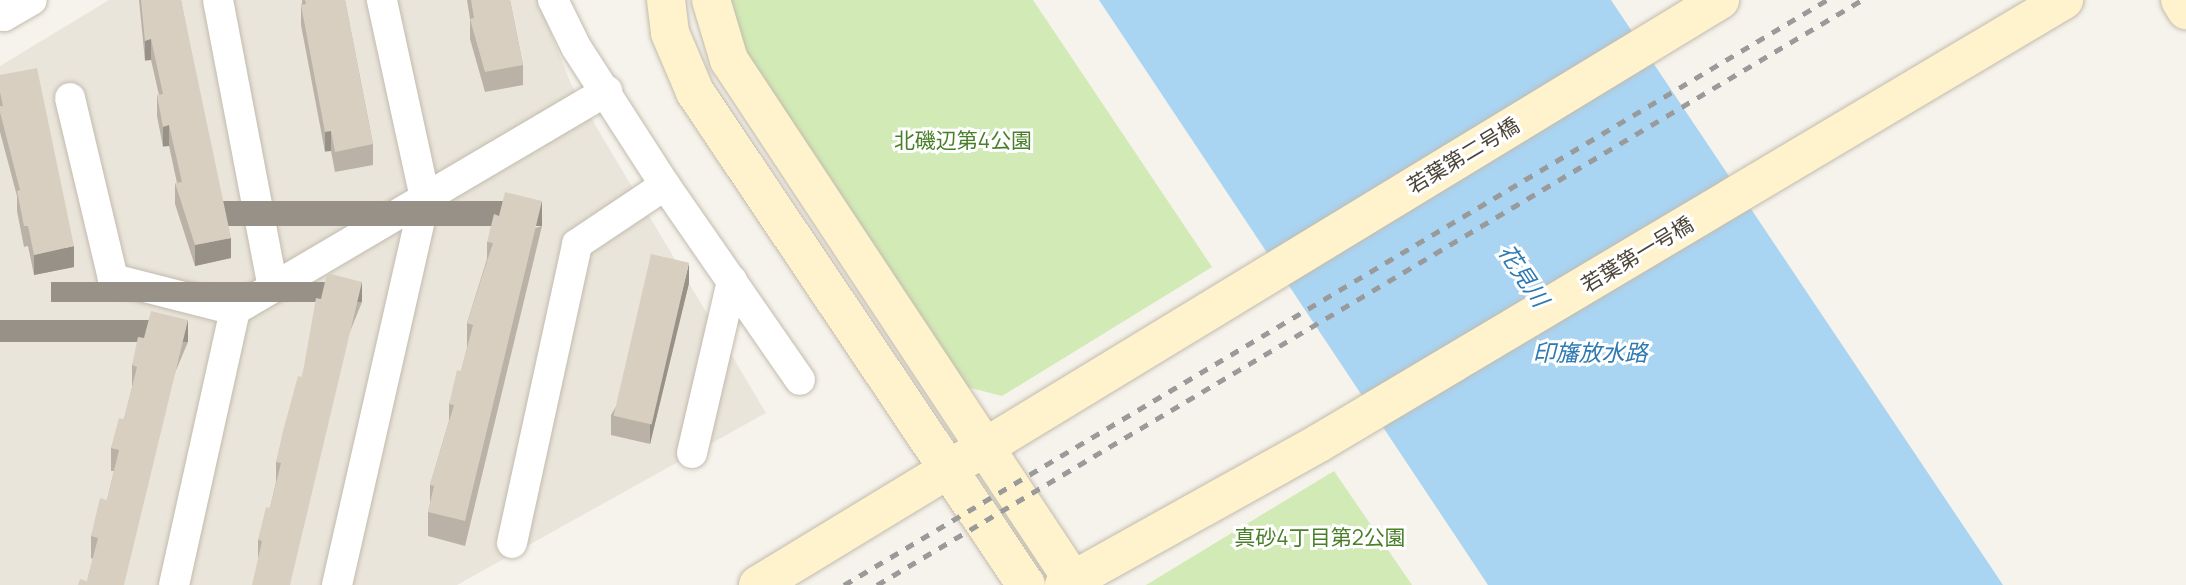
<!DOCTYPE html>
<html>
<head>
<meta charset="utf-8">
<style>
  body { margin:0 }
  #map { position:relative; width:2186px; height:585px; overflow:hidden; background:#f6f3ec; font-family:Manrope,"Noto Sans JP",sans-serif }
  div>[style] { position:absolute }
  .residential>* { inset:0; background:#eae5da }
  .green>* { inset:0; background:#d2eab5 }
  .water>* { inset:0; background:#a9d4f2 }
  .roads { filter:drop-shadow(0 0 2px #c2bbae) drop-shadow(0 0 2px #c2bbae) }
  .street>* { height:30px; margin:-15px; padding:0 15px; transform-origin:15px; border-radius:15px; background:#fff }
  .secondary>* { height:38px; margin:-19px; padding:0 19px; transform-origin:19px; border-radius:19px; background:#fff3cd }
  .rail>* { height:5px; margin-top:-2.5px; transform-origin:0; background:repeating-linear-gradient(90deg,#9a9a9a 0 9px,transparent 0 18px) }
  .wall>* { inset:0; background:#bab2a6 }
  .shaded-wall>* { inset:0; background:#979187; transform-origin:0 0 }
  .building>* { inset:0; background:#d8cfc1; transform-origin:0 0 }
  span { translate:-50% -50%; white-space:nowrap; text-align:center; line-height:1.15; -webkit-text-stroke:6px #fff; paint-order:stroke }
  .park-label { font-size:21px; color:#4a7f2a }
  .street-label { font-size:21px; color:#4b4439 }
  .water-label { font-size:23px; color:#2e7ab2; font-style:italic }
</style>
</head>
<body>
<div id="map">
  <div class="residential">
    <div style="clip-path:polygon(109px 0,538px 0,571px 84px,766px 413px,457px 585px,0 585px,0 66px)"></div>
  </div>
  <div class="green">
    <div style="clip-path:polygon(725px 0,1033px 0,1212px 267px,1002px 396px,967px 387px,737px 50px)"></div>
    <div style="clip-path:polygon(1334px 471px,1412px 585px,1146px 585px)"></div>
  </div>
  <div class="water">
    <div style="clip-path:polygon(1099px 0,1611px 0,2003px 585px,1488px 585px)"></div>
  </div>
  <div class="roads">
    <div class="street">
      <div style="left:218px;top:0;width:293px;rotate:79.2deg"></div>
      <div style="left:553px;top:0;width:52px;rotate:63.9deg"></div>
      <div style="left:576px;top:47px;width:164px;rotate:57.2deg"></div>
      <div style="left:665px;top:185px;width:237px;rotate:55.3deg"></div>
      <div style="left:0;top:9px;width:8px;rotate:60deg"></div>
      <div style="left:4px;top:16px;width:32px;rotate:-30deg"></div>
      <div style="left:70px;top:98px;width:186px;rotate:76.6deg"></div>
      <div style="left:113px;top:279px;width:126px;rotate:14.3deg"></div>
      <div style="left:235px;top:310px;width:432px;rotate:-30.5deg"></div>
      <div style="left:692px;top:453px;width:177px;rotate:-76.9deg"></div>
      <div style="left:512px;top:543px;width:306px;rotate:-77.7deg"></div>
      <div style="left:577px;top:244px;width:106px;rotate:-33.8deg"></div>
      <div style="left:174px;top:585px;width:282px;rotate:-77.5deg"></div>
      <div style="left:337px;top:585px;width:397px;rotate:-77.2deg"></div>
      <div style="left:425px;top:198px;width:203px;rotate:-102.3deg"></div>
    </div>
    <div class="secondary">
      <div style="left:666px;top:0;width:33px;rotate:83deg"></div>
      <div style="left:670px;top:33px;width:64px;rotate:67deg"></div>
      <div style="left:695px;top:92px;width:594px;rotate:56.12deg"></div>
      <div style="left:711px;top:0;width:63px;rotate:73.3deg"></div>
      <div style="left:729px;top:60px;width:629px;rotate:56.54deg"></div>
      <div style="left:2180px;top:0;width:12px;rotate:59deg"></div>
      <div style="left:758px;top:585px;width:1126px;rotate:-31.3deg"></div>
      <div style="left:1064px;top:585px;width:292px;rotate:-29.1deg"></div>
      <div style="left:1319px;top:443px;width:867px;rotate:-30.74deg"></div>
    </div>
  </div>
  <div class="rail">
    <div style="left:844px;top:585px;width:1144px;rotate:-30.76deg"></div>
    <div style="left:877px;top:585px;width:1146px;rotate:-30.71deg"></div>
  </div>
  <div class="wall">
    <div style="clip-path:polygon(139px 0,181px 0,231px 258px,195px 266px,175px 204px,175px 183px,177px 183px,169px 146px,163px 147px,157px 116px,157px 95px,159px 95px,151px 60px,145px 61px)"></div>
    <div style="clip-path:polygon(302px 0,345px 0,373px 144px,373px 165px,335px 172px,331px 151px,325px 152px,301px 25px,301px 5px,302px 4px)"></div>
    <div style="clip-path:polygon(467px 0,510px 0,523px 65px,523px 85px,485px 92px,470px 39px,470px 19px)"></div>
    <div style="clip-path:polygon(0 75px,74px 267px,34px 275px,28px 246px,24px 247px,17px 211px,17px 196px,0 132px)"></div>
    <div style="clip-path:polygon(542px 226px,465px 546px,428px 536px,428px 512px,430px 504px,430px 485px,449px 421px,449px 404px,461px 371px,467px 348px,467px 323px,487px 259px,487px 242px)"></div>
    <div style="clip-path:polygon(689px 283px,650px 444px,611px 435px,611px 415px)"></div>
    <div style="clip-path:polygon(321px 299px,362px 302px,258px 559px,258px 540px,270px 508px,276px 482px,276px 462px,302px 377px)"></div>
    <div style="clip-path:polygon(144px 338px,188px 342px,87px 581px,93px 559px,91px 558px,91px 536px,107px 500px,114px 471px,111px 471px,111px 448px,124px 419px,132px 388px,132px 365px)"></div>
  </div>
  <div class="shaded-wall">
    <div style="left:151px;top:39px;width:21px;height:6px;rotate:90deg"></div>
    <div style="left:169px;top:125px;width:21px;height:6px;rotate:90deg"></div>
    <div style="left:331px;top:131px;width:20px;height:6px;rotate:90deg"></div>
    <div style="left:542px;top:201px;width:25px;height:329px;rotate:90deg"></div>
    <div style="clip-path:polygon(231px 238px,231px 258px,195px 266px,195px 245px)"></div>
    <div style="clip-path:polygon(74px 246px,74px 267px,34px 275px,34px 255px)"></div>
    <div style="clip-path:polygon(689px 263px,689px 283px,650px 444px,650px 424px)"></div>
    <div style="left:362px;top:282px;width:20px;height:311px;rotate:90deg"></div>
    <div style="left:188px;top:320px;width:22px;height:273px;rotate:90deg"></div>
  </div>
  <div class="building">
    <div style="clip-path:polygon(141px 0,181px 0,231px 238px,195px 245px,175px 183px,182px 182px,169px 125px,163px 127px,157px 95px,163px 94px,151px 39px,145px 41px)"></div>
    <div style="clip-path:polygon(305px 0,345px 0,373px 144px,335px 152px,331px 131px,325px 132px,301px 5px,306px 4px)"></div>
    <div style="clip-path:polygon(471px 0,510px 0,523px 65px,485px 72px,470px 19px,474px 18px)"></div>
    <div style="clip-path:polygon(37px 68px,74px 246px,34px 255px,28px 226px,24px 226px,17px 191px,20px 190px,0 112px,0 106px,3px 106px,0 92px,0 75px)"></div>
    <div style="clip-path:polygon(505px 192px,542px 201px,465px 521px,428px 512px,434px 486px,430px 485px,454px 405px,449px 404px,457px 370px,461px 371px,473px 325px,467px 323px,493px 243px,487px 242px,494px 214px,499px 216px)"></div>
    <div style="left:651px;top:254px;width:39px;height:166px;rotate:13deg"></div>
    <div style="clip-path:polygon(327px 273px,362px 282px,290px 585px,252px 585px,262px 541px,258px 540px,266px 507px,270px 508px,281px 463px,276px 462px,283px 431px,298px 376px,302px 377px,316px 298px,321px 299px)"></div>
    <div style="clip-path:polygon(151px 311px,188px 320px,124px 585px,78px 585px,80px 579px,87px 581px,98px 538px,91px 536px,100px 498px,107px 500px,119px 450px,111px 448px,119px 418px,124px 419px,137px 367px,132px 365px,138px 337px,144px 338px)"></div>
  </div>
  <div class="park-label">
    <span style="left:963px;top:140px">北磯辺第4公園</span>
    <span style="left:1320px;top:537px">真砂4丁目第2公園</span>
  </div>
  <div class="street-label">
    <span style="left:1463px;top:155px;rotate:-31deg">若葉第二号橋</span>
    <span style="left:1637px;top:254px;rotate:-31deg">若葉第一号橋</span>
  </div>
  <div class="water-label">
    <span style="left:1524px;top:275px;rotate:56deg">花見川</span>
    <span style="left:1590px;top:352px">印旛放水路</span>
  </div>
</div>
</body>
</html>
